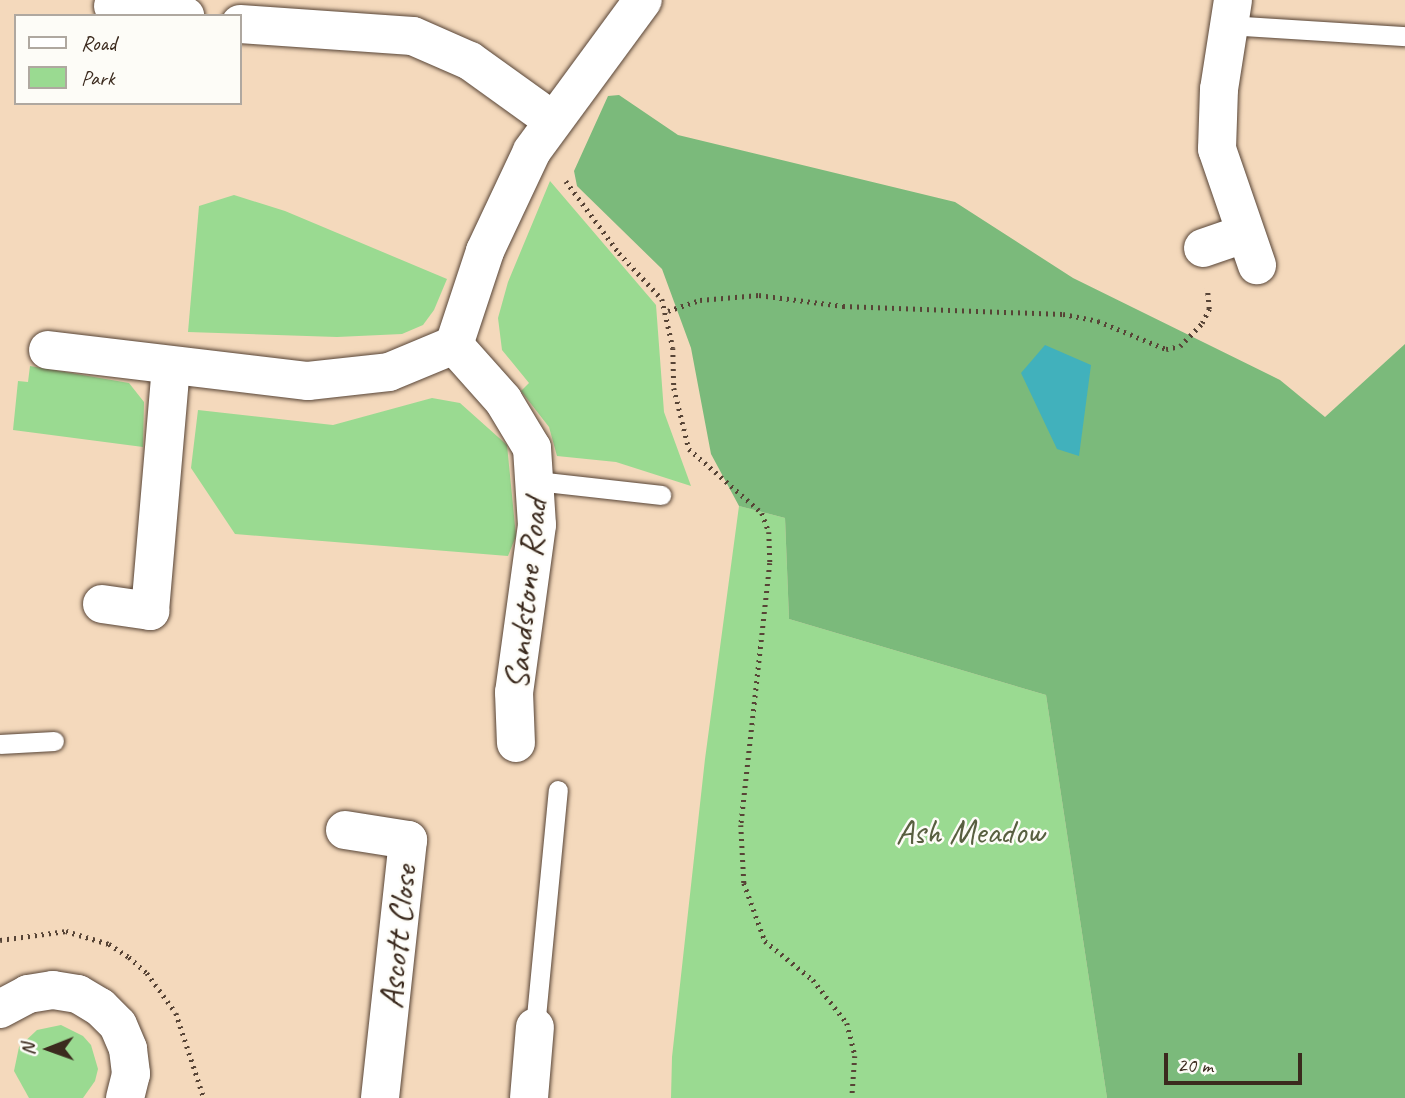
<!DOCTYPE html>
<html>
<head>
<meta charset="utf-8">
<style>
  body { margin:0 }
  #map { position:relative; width:1405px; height:1098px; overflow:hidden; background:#f4d9bc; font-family:Caveat,sans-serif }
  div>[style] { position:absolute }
  .green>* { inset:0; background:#9ada91 }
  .forest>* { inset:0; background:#7bba7b }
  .water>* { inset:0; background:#41b1bc }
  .path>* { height:4.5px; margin-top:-2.25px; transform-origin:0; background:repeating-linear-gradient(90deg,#574436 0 2px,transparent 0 7px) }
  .roads { filter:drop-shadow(0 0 2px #574436) drop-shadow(0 0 2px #574436) }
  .lane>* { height:19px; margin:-9.5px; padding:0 9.5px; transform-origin:9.5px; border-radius:9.5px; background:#fff }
  .street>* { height:38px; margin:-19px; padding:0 19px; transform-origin:19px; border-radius:19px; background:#fff }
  span { translate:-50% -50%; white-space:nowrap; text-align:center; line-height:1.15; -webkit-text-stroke:5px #fdfcf7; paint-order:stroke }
  .street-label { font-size:35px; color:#3b2a1e }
  .park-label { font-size:35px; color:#585f40 }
  .legend { position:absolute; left:14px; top:14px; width:228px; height:91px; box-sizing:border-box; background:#fdfcf7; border:2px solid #afa8a0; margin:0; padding:9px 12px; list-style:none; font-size:21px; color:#3b2a1e }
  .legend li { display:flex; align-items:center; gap:14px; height:35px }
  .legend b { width:35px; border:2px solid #afa8a0 }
  .north { position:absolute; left:14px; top:1014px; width:70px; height:70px; -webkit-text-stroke:5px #fdfcf7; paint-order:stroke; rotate:269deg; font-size:19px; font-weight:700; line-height:28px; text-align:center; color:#3b2a1e }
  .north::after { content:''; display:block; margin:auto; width:24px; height:32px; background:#3b2a1e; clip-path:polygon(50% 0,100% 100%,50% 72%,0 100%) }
  .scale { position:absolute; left:1164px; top:1053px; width:138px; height:32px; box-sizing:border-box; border:4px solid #3b2a1e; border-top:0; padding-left:9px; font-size:21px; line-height:24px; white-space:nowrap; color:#3b2a1e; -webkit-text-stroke:5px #fdfcf7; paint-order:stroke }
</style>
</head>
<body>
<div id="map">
  <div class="green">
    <div style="clip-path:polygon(550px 181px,656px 305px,664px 412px,691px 486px,616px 462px,557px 456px,549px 427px,521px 391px,529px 383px,502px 350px,498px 318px,508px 282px)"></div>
    <div style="clip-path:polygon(234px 195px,285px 211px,447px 279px,434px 310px,423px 325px,402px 334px,337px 337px,188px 332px,199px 206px)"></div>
    <div style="clip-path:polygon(30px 366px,129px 383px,144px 402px,143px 447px,13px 430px,18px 381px,28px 382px)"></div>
    <div style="clip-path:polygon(432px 398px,460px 403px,507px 445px,516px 536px,508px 556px,235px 534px,191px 468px,198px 410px,333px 425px)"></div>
    <div style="clip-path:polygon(739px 506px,785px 518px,789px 619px,1046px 695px,1107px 1098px,671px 1098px,672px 1057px,705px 759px)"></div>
    <div style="clip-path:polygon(61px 1025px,83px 1036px,91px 1045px,98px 1069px,95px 1081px,83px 1098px,29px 1098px,14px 1071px,19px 1047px,37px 1030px)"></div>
  </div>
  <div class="forest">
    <div style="clip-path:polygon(619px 95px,678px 135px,955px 202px,1073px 278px,1280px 380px,1325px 417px,1405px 344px,1405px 1098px,1107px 1098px,1046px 695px,789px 619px,785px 518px,739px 506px,711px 454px,691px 348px,662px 269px,577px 186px,574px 171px,608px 96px)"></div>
  </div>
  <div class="water">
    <div style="clip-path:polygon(1045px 345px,1091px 365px,1079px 456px,1057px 449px,1021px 373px)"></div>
  </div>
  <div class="path">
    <div style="left:566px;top:181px;width:89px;rotate:53.6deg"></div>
    <div style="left:619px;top:253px;width:63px;rotate:46.9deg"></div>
    <div style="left:662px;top:299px;width:50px;rotate:77.3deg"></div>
    <div style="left:673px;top:348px;width:40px;rotate:88.6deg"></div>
    <div style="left:674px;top:388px;width:63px;rotate:76.2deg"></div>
    <div style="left:689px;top:449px;width:97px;rotate:41.2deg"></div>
    <div style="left:762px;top:513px;width:20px;rotate:70deg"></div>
    <div style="left:769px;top:532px;width:31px;rotate:88deg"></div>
    <div style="left:770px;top:563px;width:264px;rotate:96.3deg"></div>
    <div style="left:741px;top:825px;width:58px;rotate:87deg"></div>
    <div style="left:744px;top:883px;width:62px;rotate:70.1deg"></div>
    <div style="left:765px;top:941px;width:62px;rotate:39.1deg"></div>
    <div style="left:813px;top:980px;width:55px;rotate:51.7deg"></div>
    <div style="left:847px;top:1023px;width:34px;rotate:76deg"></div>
    <div style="left:855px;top:1056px;width:42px;rotate:94.1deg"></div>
    <div style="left:668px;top:311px;width:34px;rotate:-19deg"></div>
    <div style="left:700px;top:300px;width:59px;rotate:-4.8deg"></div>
    <div style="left:759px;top:295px;width:85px;rotate:7.5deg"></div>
    <div style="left:843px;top:306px;width:220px;rotate:2.1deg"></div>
    <div style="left:1063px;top:314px;width:36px;rotate:11deg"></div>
    <div style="left:1098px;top:321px;width:74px;rotate:22.4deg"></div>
    <div style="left:1166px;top:349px;width:14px;rotate:-12deg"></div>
    <div style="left:1180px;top:346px;width:32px;rotate:-46deg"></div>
    <div style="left:1202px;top:323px;width:16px;rotate:-63deg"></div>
    <div style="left:1209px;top:309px;width:21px;rotate:-95deg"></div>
    <div style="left:0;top:940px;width:67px;rotate:-7.8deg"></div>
    <div style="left:66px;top:931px;width:45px;rotate:16.8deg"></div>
    <div style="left:109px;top:944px;width:24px;rotate:33deg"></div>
    <div style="left:129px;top:957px;width:24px;rotate:42deg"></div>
    <div style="left:147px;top:973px;width:49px;rotate:54.1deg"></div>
    <div style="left:176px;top:1013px;width:89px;rotate:71.8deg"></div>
  </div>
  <div class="roads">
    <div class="lane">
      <div style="left:1229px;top:25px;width:176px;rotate:3.6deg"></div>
      <div style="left:537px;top:481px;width:125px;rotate:6.4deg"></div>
      <div style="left:0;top:744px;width:54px;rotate:-3.2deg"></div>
      <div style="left:535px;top:1027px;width:238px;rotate:-84.5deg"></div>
    </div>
    <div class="street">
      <div style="left:1233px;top:0;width:90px;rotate:98.9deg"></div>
      <div style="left:1219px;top:89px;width:60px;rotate:91.9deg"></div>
      <div style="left:1217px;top:149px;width:123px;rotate:71deg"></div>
      <div style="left:113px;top:6px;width:73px;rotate:7.9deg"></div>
      <div style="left:240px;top:24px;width:173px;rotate:4deg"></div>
      <div style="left:413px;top:36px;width:62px;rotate:23.7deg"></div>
      <div style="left:470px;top:61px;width:101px;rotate:35.7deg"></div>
      <div style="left:1203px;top:248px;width:43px;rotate:-18.9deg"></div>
      <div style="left:454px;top:345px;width:74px;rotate:48.3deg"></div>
      <div style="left:503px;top:400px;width:56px;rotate:58.9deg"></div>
      <div style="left:532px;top:448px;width:77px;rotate:86.3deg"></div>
      <div style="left:537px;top:525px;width:169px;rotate:97.8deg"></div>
      <div style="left:514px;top:692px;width:51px;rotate:87.8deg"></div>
      <div style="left:48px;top:350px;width:262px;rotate:6.8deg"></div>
      <div style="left:308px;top:381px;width:81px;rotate:-6.3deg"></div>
      <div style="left:389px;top:372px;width:70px;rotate:-22.6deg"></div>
      <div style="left:454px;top:345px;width:99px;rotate:-71.7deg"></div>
      <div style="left:485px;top:251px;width:110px;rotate:-64.8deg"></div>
      <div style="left:532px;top:151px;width:187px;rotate:-53.7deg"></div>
      <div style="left:102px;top:604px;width:49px;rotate:8.3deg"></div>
      <div style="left:150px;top:611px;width:245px;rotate:-85.1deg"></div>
      <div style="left:345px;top:830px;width:64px;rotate:9deg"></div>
      <div style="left:408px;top:840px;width:260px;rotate:96.2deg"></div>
      <div style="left:0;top:1009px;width:32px;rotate:-28deg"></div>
      <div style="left:28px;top:994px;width:25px;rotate:-9deg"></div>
      <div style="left:53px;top:990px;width:25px;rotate:9deg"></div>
      <div style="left:78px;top:994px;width:26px;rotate:31deg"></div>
      <div style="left:100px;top:1007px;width:25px;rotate:45deg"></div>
      <div style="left:118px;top:1025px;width:26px;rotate:67deg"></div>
      <div style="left:128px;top:1049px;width:25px;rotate:83deg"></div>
      <div style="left:131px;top:1074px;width:25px;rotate:104deg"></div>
      <div style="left:529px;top:1098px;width:71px;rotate:-85.2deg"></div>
    </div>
  </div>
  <div class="street-label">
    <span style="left:526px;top:594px;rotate:-84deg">Sandstone Road</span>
    <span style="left:398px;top:937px;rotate:-84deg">Ascott Close</span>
  </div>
  <div class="park-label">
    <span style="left:970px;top:832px">Ash Meadow</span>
  </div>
  <ul class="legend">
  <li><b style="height:9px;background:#fff"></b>Road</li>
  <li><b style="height:19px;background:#9ada91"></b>Park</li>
  </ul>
  <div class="north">N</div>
  <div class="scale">20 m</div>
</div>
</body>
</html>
